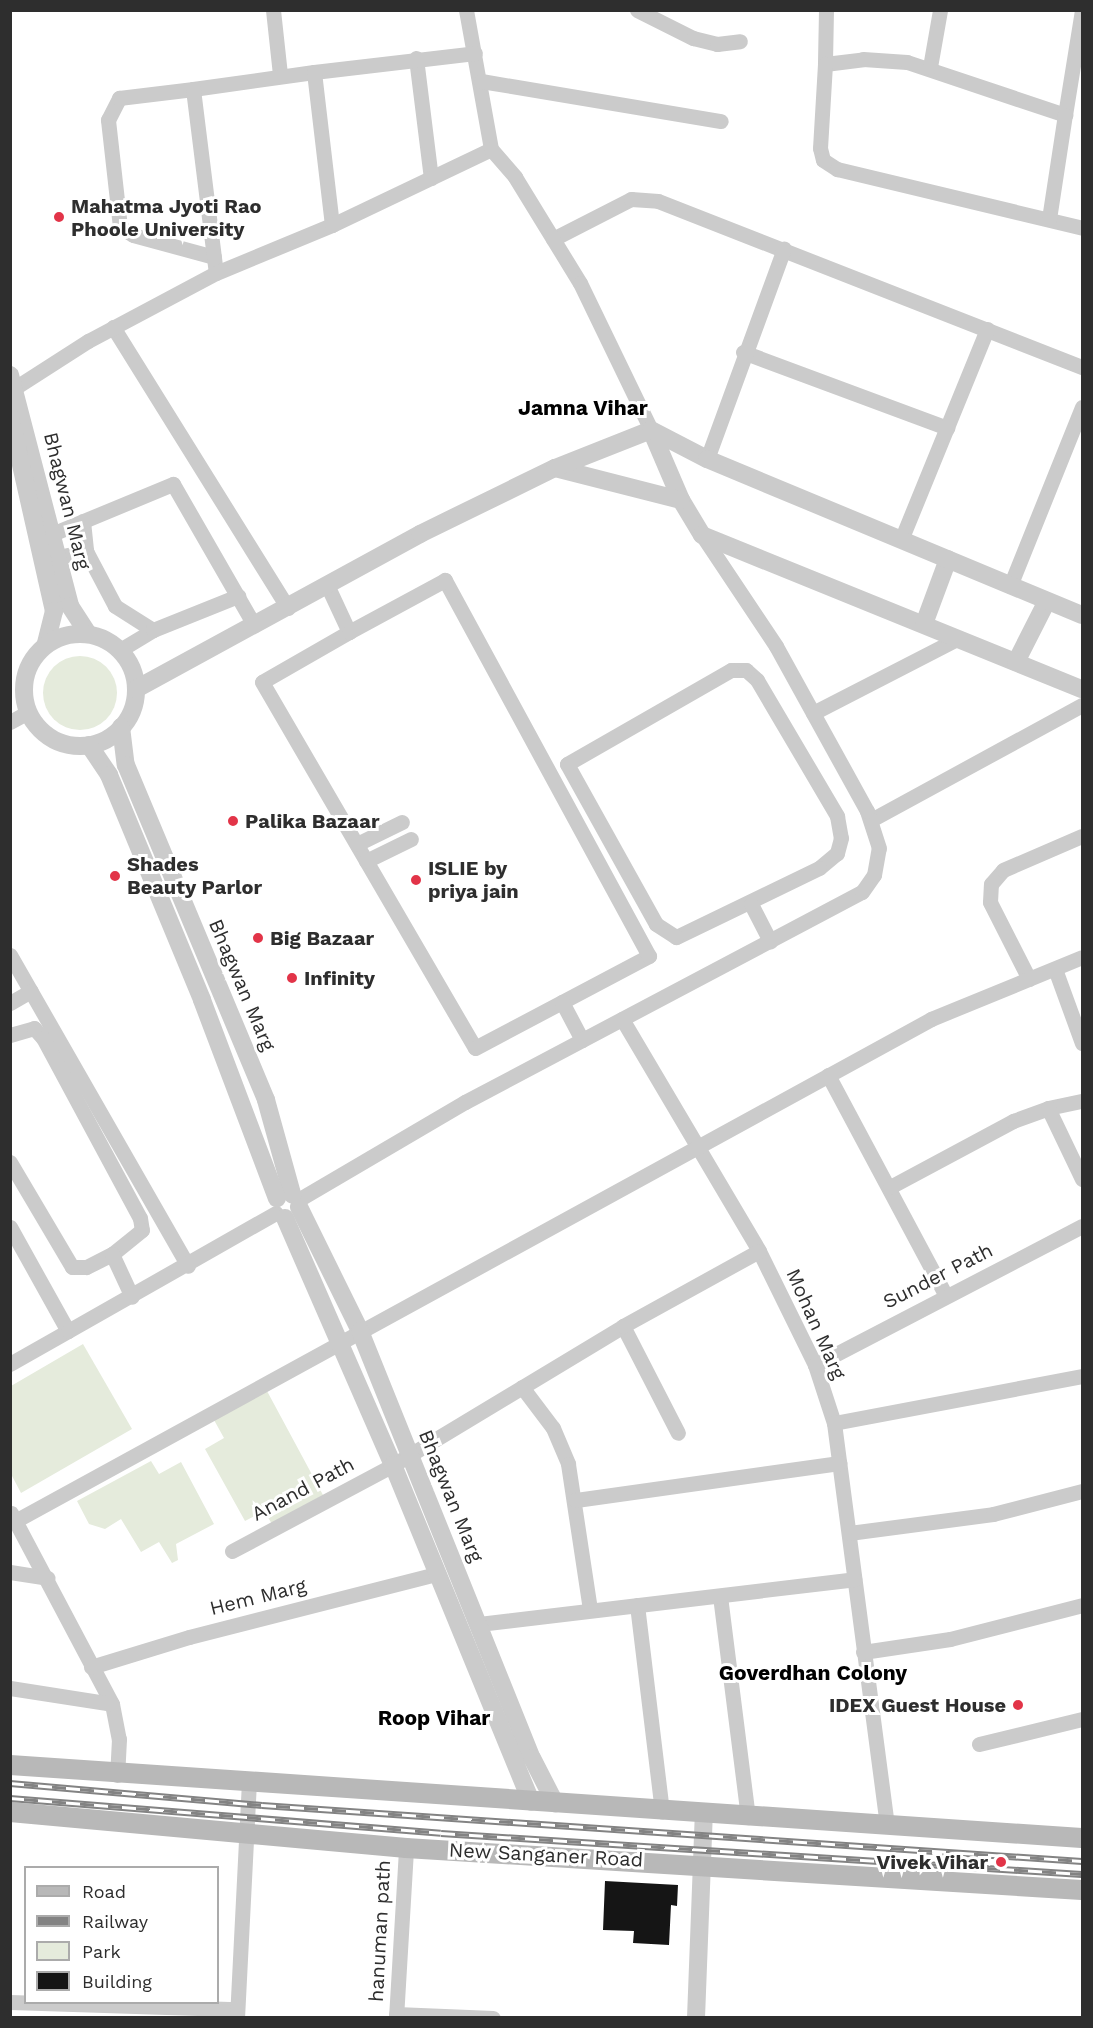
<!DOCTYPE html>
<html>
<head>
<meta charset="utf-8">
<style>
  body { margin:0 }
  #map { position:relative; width:1093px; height:2028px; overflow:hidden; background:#fff; font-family:"Work Sans",sans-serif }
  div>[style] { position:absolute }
  .green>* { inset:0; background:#e5ebdc }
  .round { border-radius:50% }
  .building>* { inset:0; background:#151515 }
  .minor>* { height:15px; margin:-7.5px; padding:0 7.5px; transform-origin:7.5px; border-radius:7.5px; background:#cbcbcb }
  .tertiary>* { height:18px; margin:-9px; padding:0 9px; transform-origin:9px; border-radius:9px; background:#cbcbcb }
  .tertiary>.ring { margin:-9px; padding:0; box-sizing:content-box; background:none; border:18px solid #cbcbcb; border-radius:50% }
  .secondary>* { height:20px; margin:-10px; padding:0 10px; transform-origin:10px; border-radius:10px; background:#b8b8b8 }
  .rail>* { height:7px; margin-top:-3.5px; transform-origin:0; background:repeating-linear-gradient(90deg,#fff 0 14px,#838383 0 28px); box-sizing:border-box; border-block:2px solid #838383 }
  .dots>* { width:16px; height:16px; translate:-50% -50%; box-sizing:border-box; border:3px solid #fff; border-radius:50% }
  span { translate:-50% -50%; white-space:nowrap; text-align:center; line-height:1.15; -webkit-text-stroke:6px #fff; paint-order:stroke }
  .poi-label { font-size:20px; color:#2e2e2e; font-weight:700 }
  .left { translate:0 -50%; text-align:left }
  .right { translate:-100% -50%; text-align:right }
  .street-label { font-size:20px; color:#2e2e2e }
  .neighbourhood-label { font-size:21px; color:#000; font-weight:700 }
  .frame { position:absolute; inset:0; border:12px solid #2e2e2e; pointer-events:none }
  .legend { position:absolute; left:24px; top:1866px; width:195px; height:138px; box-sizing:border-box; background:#fff; border:2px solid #ababab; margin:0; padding:8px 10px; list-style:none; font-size:18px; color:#2e2e2e }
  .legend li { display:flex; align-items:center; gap:12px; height:30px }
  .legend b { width:30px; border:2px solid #ababab }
</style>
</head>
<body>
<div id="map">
  <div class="green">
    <div class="round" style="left:43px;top:656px;width:74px;height:74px"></div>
    <div style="clip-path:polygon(83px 1344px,132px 1429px,21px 1493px,11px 1474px,11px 1386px)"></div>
    <div style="clip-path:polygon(267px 1391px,323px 1495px,272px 1524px,264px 1511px,245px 1521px,205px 1449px,224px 1438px,214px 1420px)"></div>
    <div style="clip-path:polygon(151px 1461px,159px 1474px,181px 1462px,214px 1524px,176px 1544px,178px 1560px,172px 1563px,159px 1542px,141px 1552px,121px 1519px,105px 1529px,89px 1524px,77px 1501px)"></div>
  </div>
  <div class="building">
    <div style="clip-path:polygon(605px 1881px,678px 1885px,677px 1906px,671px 1905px,669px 1945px,633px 1943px,634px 1931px,603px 1930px)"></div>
  </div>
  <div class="minor">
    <div style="left:273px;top:10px;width:64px;rotate:83.8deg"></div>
    <div style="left:466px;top:10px;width:141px;rotate:79.8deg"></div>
    <div style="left:637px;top:10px;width:63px;rotate:26.6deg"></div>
    <div style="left:693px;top:38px;width:25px;rotate:14deg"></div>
    <div style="left:717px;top:44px;width:23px;rotate:-7deg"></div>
    <div style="left:826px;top:10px;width:54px;rotate:91.1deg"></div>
    <div style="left:825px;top:64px;width:38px;rotate:-7deg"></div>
    <div style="left:863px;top:59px;width:44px;rotate:3.9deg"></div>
    <div style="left:907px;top:62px;width:167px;rotate:18.5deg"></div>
    <div style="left:1065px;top:115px;width:106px;rotate:-80.8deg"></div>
    <div style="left:416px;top:58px;width:121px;rotate:82.9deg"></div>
    <div style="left:825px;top:64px;width:84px;rotate:93.4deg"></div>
    <div style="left:820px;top:148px;width:12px;rotate:76deg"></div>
    <div style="left:823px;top:160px;width:17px;rotate:33deg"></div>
    <div style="left:837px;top:169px;width:252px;rotate:13.5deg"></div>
    <div style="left:930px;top:67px;width:58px;rotate:-80deg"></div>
    <div style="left:314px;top:72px;width:162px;rotate:-6.7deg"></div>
    <div style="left:481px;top:81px;width:243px;rotate:9.5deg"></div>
    <div style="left:193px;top:89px;width:122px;rotate:-8deg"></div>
    <div style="left:314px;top:72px;width:154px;rotate:83.3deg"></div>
    <div style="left:1049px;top:219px;width:105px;rotate:-81.3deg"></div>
    <div style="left:553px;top:239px;width:88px;rotate:-27.1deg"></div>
    <div style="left:631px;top:199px;width:27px;rotate:4deg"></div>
    <div style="left:658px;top:201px;width:455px;rotate:21.4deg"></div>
    <div style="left:214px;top:257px;width:84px;rotate:-164.8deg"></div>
    <div style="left:133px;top:235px;width:15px;rotate:-148deg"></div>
    <div style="left:120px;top:227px;width:108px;rotate:-96.4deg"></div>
    <div style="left:108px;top:120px;width:25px;rotate:-63deg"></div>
    <div style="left:119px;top:98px;width:75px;rotate:-6.9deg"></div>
    <div style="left:193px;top:89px;width:185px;rotate:82.9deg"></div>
    <div style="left:113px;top:327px;width:331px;rotate:58.1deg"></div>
    <div style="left:743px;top:352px;width:218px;rotate:20.4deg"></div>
    <div style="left:10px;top:391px;width:93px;rotate:-32.7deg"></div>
    <div style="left:88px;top:341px;width:145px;rotate:-28deg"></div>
    <div style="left:216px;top:273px;width:126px;rotate:-22.5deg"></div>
    <div style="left:332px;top:225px;width:176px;rotate:-25.5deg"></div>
    <div style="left:491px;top:149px;width:37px;rotate:49deg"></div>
    <div style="left:515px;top:177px;width:124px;rotate:58.5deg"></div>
    <div style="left:580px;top:283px;width:163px;rotate:64.2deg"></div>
    <div style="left:707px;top:459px;width:224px;rotate:-69.9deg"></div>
    <div style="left:83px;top:521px;width:30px;rotate:84deg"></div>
    <div style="left:52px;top:534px;width:131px;rotate:-22.5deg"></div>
    <div style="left:173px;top:484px;width:163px;rotate:60.1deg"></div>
    <div style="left:901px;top:540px;width:228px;rotate:-67.8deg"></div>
    <div style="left:58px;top:557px;width:29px;rotate:-12deg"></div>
    <div style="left:86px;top:551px;width:62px;rotate:62.2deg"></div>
    <div style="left:115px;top:606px;width:45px;rotate:32.3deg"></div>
    <div style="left:1010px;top:586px;width:193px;rotate:-68.1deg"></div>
    <div style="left:328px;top:587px;width:50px;rotate:65deg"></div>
    <div style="left:349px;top:632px;width:100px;rotate:150.1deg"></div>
    <div style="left:262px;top:682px;width:423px;rotate:59.8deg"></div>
    <div style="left:475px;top:1048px;width:197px;rotate:-27.9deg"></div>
    <div style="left:649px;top:956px;width:428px;rotate:-118.5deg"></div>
    <div style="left:445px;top:580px;width:109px;rotate:151.6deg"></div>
    <div style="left:120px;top:650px;width:39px;rotate:-31deg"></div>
    <div style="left:153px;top:630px;width:92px;rotate:-21.8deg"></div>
    <div style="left:731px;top:670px;width:15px"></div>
    <div style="left:746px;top:670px;width:15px;rotate:42deg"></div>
    <div style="left:757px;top:680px;width:158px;rotate:59.5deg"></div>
    <div style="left:837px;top:816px;width:22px;rotate:80deg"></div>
    <div style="left:841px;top:838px;width:16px;rotate:105deg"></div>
    <div style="left:837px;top:853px;width:23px;rotate:140deg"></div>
    <div style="left:819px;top:868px;width:159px;rotate:154.2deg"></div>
    <div style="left:676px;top:937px;width:24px;rotate:-147deg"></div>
    <div style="left:656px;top:924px;width:183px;rotate:-119.1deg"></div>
    <div style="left:567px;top:764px;width:189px;rotate:-29.8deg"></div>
    <div style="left:813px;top:713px;width:162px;rotate:-27.2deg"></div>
    <div style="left:10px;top:722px;width:21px;rotate:-29deg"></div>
    <div style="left:871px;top:820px;width:240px;rotate:-28.6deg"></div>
    <div style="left:357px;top:844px;width:50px;rotate:-26.1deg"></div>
    <div style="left:366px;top:861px;width:50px;rotate:-26.1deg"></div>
    <div style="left:751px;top:904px;width:42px;rotate:62.8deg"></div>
    <div style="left:10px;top:955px;width:358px;rotate:60.2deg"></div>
    <div style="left:1055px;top:969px;width:79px;rotate:70deg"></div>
    <div style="left:1029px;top:979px;width:86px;rotate:-116.9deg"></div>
    <div style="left:990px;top:902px;width:18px;rotate:-87deg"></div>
    <div style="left:991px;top:884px;width:18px;rotate:-49deg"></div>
    <div style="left:1003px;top:870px;width:86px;rotate:-23.3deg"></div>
    <div style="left:562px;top:1002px;width:43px;rotate:62.2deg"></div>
    <div style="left:10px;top:1003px;width:24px;rotate:-30deg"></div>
    <div style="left:622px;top:1019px;width:269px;rotate:59.4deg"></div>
    <div style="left:759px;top:1251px;width:127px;rotate:63.8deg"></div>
    <div style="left:815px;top:1365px;width:61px;rotate:71.9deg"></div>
    <div style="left:834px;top:1423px;width:406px;rotate:82.5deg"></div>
    <div style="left:10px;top:1035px;width:25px;rotate:-16deg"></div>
    <div style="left:34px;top:1028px;width:13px;rotate:48deg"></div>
    <div style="left:43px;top:1038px;width:204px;rotate:61.7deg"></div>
    <div style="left:140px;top:1218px;width:12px;rotate:81deg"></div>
    <div style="left:142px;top:1230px;width:38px;rotate:141deg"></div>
    <div style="left:112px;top:1254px;width:29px;rotate:153deg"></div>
    <div style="left:86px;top:1267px;width:14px;rotate:180deg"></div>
    <div style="left:72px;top:1267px;width:122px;rotate:-120.6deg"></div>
    <div style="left:828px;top:1075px;width:248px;rotate:61.9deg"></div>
    <div style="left:1048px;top:1108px;width:35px;rotate:-12deg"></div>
    <div style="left:890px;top:1187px;width:140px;rotate:-28.2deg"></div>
    <div style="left:1013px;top:1121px;width:37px;rotate:-20deg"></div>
    <div style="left:1048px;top:1108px;width:79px;rotate:64.4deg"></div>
    <div style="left:298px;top:1200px;width:194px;rotate:-30.4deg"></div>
    <div style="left:465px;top:1102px;width:449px;rotate:-27.9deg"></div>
    <div style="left:862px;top:892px;width:21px;rotate:-55deg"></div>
    <div style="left:874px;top:875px;width:27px;rotate:-80deg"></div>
    <div style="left:879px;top:848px;width:39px;rotate:-108deg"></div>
    <div style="left:867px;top:811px;width:188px;rotate:-118.9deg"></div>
    <div style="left:776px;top:646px;width:133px;rotate:-123.7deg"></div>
    <div style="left:10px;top:1227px;width:119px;rotate:60.9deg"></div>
    <div style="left:68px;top:1331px;width:67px;rotate:150.4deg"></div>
    <div style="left:112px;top:1254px;width:47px;rotate:65.1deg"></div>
    <div style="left:623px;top:1326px;width:120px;rotate:62.8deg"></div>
    <div style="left:68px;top:1331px;width:239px;rotate:-29.6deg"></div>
    <div style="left:815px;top:1365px;width:301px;rotate:-27.5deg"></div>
    <div style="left:522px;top:1387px;width:51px;rotate:52.9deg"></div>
    <div style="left:553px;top:1428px;width:39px;rotate:67deg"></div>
    <div style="left:568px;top:1464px;width:147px;rotate:81.4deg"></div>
    <div style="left:834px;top:1423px;width:252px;rotate:-10.7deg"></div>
    <div style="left:576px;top:1500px;width:266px;rotate:-8deg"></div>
    <div style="left:11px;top:1513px;width:216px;rotate:62.1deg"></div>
    <div style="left:112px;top:1704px;width:36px;rotate:79deg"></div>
    <div style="left:119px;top:1739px;width:36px;rotate:93deg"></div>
    <div style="left:15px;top:1521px;width:1045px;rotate:-28.72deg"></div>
    <div style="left:931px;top:1019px;width:163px;rotate:-22.3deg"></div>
    <div style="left:849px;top:1533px;width:145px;rotate:-7.5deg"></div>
    <div style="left:993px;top:1514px;width:92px;rotate:-14.5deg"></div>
    <div style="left:232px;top:1551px;width:183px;rotate:-28.1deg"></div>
    <div style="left:393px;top:1465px;width:269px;rotate:-31.1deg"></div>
    <div style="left:623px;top:1326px;width:155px;rotate:-28.9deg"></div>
    <div style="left:10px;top:1572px;width:38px;rotate:9deg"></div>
    <div style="left:720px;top:1596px;width:223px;rotate:82.8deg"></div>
    <div style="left:637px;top:1605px;width:208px;rotate:83.1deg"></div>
    <div style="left:479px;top:1624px;width:378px;rotate:-6.8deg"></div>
    <div style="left:863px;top:1652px;width:88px;rotate:-8.5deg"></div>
    <div style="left:950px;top:1639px;width:136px;rotate:-14.4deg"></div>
    <div style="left:91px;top:1667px;width:102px;rotate:-17deg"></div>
    <div style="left:189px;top:1637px;width:256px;rotate:-14.3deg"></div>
    <div style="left:10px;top:1688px;width:103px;rotate:8.9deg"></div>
    <div style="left:979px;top:1744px;width:106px;rotate:-13.6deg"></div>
    <div style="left:10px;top:2002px;width:227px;rotate:1.8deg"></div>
    <div style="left:396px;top:2014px;width:97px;rotate:2.4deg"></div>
    <div style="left:237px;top:2018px;width:235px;rotate:-87.1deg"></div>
    <div style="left:396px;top:2018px;width:170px;rotate:-86.6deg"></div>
  </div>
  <div class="tertiary">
    <div style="left:10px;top:375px;width:239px;rotate:75.4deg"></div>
    <div style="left:70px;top:606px;width:33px;rotate:57deg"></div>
    <div style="left:10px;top:416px;width:200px;rotate:77.3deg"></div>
    <div style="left:54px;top:611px;width:34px;rotate:104deg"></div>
    <div style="left:651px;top:430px;width:76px;rotate:66.8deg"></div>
    <div style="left:681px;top:500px;width:41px;rotate:59deg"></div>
    <div style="left:702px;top:535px;width:410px;rotate:22.1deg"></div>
    <div style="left:555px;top:468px;width:130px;rotate:14.3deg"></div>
    <div style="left:924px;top:624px;width:69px;rotate:-69.7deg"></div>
    <div class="ring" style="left:24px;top:634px;width:94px;height:94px"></div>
    <div style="left:1016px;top:662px;width:68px;rotate:-63.1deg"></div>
    <div style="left:136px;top:689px;width:324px;rotate:-28.6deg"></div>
    <div style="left:420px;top:534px;width:150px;rotate:-26.1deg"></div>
    <div style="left:555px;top:468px;width:103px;rotate:-21.6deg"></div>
    <div style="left:651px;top:430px;width:63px;rotate:27.4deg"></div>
    <div style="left:707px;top:459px;width:406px;rotate:22.6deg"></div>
    <div style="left:121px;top:727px;width:38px;rotate:83deg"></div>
    <div style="left:126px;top:765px;width:363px;rotate:67.3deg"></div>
    <div style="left:266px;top:1100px;width:98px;rotate:74.5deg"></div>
    <div style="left:89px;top:745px;width:36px;rotate:56deg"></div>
    <div style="left:109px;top:775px;width:243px;rotate:67.5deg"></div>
    <div style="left:202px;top:1000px;width:212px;rotate:69.3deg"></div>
    <div style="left:299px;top:1207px;width:138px;rotate:63.8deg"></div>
    <div style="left:360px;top:1331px;width:460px;rotate:68.1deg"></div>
    <div style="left:532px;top:1758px;width:51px;rotate:62.9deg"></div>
    <div style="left:285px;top:1218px;width:270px;rotate:66.4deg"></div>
    <div style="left:393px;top:1465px;width:364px;rotate:67.7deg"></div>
    <div style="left:696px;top:2018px;width:204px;rotate:-87.8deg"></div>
  </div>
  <div class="secondary">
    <div style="left:10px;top:1765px;width:1074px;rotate:3.9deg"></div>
    <div style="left:10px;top:1812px;width:398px;rotate:5.2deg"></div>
    <div style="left:406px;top:1848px;width:677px;rotate:3.56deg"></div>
  </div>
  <div class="rail">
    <div style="left:10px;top:1783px;width:253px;rotate:5deg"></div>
    <div style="left:262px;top:1805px;width:822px;rotate:3.91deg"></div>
    <div style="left:10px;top:1798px;width:432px;rotate:4.6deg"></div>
    <div style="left:441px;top:1833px;width:642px;rotate:3.66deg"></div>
  </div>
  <div class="dots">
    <div style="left:59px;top:217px;background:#e23448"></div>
    <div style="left:233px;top:821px;background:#e23448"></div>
    <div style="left:115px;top:876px;background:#e23448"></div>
    <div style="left:416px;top:880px;background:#e23448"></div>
    <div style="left:258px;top:938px;background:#e23448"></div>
    <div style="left:292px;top:978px;background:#e23448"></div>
    <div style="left:1018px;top:1705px;background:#e23448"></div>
    <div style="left:1001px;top:1862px;background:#e23448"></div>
  </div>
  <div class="poi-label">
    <span class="left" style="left:71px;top:218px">Mahatma Jyoti Rao<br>Phoole University</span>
    <span class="left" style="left:245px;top:821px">Palika Bazaar</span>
    <span class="left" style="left:127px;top:876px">Shades<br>Beauty Parlor</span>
    <span class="left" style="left:428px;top:880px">ISLIE by<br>priya jain</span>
    <span class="left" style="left:270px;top:938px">Big Bazaar</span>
    <span class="left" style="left:304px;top:978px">Infinity</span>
    <span class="right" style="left:1006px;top:1705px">IDEX Guest House</span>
    <span class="right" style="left:988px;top:1862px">Vivek Vihar</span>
  </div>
  <div class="street-label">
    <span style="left:67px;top:501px;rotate:76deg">Bhagwan Marg</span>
    <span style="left:242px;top:985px;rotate:67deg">Bhagwan Marg</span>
    <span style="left:938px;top:1276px;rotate:-27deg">Sunder Path</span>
    <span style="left:816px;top:1324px;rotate:66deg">Mohan Marg</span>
    <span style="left:303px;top:1489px;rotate:-28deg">Anand Path</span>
    <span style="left:451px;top:1496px;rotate:68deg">Bhagwan Marg</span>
    <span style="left:258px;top:1597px;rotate:-14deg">Hem Marg</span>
    <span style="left:546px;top:1855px;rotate:3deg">New Sanganer Road</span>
    <span style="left:380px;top:1931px;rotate:-87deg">hanuman path</span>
  </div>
  <div class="neighbourhood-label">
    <span style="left:583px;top:408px">Jamna Vihar</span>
    <span style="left:813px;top:1673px">Goverdhan Colony</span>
    <span style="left:434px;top:1718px">Roop Vihar</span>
  </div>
  <div class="frame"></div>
  <ul class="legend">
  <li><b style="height:8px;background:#b8b8b8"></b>Road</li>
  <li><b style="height:8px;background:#838383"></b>Railway</li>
  <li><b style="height:16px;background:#e5ebdc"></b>Park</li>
  <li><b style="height:16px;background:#151515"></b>Building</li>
  </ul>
</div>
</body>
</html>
